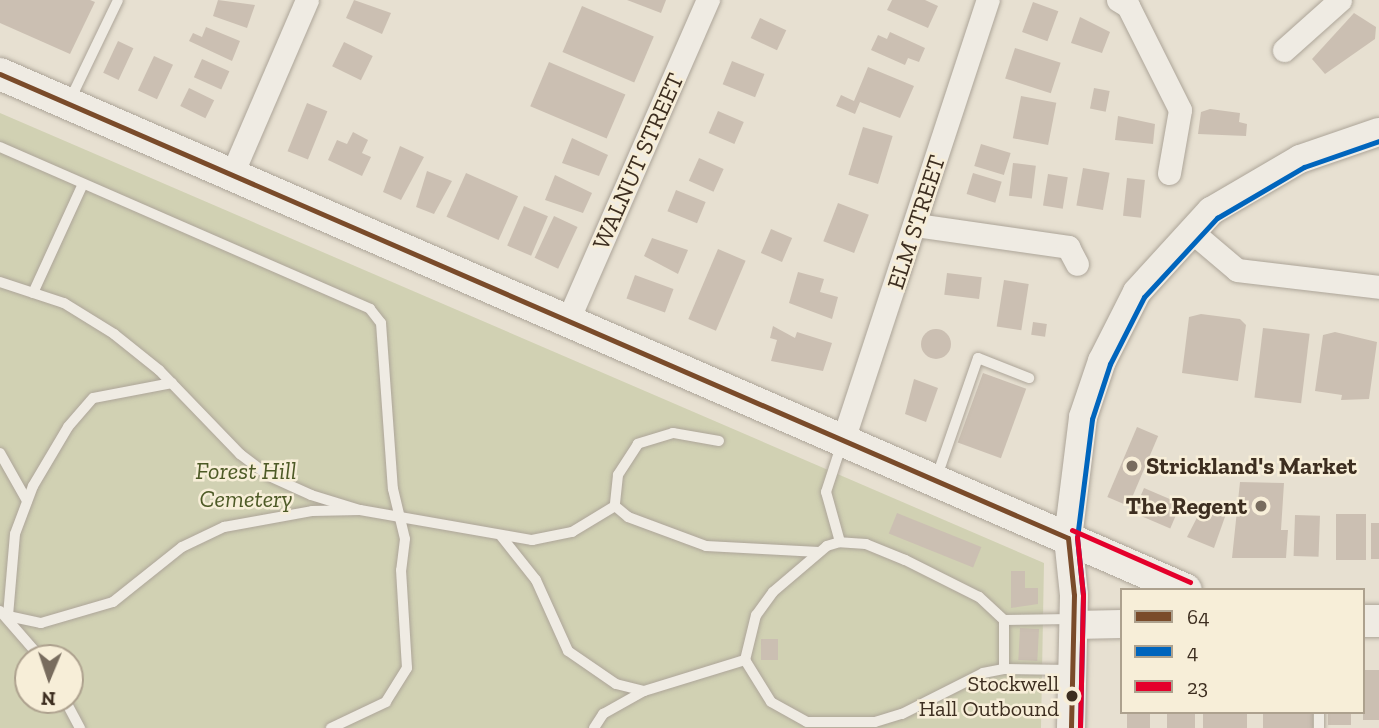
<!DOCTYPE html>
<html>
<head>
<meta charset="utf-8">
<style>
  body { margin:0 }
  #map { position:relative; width:1379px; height:728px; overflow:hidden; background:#e7e0d1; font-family:"Zilla Slab",serif }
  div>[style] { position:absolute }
  .cemetery>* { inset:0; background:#d1d1b3 }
  .building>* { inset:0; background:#cbbfb2; transform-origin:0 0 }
  .round { border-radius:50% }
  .roads { filter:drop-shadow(0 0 2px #ada599) drop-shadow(0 0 2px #ada599) }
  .service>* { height:10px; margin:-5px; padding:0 5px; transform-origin:5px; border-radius:5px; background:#efebe3 }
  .minor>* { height:23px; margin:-11.5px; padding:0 11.5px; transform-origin:11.5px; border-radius:11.5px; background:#efebe3 }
  .tertiary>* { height:28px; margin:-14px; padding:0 14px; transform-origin:14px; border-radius:14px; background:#efebe3 }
  .secondary>* { height:32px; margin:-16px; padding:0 16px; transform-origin:16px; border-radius:16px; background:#efebe3 }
  .bus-1>* { height:5px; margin:-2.5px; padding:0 2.5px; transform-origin:2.5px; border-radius:2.5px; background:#7a4b2a }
  .bus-2>* { height:5px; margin:-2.5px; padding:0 2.5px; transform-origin:2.5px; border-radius:2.5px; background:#0065bd }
  .bus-3>* { height:5px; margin:-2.5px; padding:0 2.5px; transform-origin:2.5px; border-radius:2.5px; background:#e4002b }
  .dots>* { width:19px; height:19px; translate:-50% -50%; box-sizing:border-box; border:4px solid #f7eed8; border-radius:50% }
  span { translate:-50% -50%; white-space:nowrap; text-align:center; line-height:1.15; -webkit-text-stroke:5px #f7eed8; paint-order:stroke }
  .bus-label { font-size:22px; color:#3d2e20 }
  .right { translate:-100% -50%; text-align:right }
  .street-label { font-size:24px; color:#3d2e20 }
  .poi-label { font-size:24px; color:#3d2e20; font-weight:700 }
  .left { translate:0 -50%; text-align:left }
  .park-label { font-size:24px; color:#4d5a26; font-style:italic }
  .legend { position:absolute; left:1120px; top:588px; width:245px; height:126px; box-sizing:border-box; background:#f7eed8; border:2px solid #ada18e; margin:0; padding:9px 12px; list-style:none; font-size:21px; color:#3d2e20 }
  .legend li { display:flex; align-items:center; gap:14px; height:35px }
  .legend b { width:35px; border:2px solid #ada18e }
  .north { position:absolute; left:14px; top:644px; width:70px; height:70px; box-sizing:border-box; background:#f7eed8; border:2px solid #ada18e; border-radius:50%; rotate:182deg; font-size:19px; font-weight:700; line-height:28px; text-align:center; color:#3d2e20 }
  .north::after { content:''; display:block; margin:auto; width:24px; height:32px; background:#786c5e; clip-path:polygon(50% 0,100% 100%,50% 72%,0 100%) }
</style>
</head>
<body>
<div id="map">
  <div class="cemetery">
    <div style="clip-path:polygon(evenodd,0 113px,1044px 563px,1041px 728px,0 728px,0 113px,28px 658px,70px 658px,70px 700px,28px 700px,28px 658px)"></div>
  </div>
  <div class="building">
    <div style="clip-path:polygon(0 0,90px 0,95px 2px,70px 54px,0 23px)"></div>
    <div style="clip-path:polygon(218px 0,255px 5px,247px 28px,213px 16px)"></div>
    <div style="clip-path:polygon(354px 0,391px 13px,382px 34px,346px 18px)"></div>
    <div style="clip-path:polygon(627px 0,666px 0,661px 13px)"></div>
    <div style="clip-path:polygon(892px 0,925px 0,938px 6px,928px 28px,887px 10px)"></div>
    <div style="left:1033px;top:2px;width:27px;height:32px;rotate:20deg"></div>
    <div style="left:582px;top:6px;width:78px;height:50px;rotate:23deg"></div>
    <div style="clip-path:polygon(1354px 13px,1376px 27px,1375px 39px,1325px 74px,1312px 59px)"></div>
    <div style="clip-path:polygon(1080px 17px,1110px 32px,1102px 53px,1071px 43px)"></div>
    <div style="left:760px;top:18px;width:29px;height:22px;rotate:25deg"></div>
    <div style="clip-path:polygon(206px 27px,240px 41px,232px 61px,189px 41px,193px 33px,202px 37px)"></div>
    <div style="clip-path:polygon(890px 32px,925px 48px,919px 62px,908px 58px,905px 65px,871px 50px,878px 35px,887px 39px)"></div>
    <div style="left:118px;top:41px;width:17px;height:35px;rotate:25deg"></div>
    <div style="left:344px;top:42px;width:32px;height:27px;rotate:26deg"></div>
    <div style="left:1015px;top:48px;width:48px;height:32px;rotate:18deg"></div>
    <div style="left:154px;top:56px;width:21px;height:38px;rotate:25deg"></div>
    <div style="left:202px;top:59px;width:30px;height:20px;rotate:24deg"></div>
    <div style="left:732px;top:61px;width:35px;height:25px;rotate:22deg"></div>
    <div style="left:549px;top:62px;width:83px;height:48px;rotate:23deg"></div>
    <div style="clip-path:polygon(868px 67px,914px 86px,900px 118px,860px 102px,855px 114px,836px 106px,841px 95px,854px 101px)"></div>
    <div style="left:189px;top:88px;width:28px;height:20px;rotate:26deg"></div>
    <div style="left:1094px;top:88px;width:16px;height:21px;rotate:11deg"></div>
    <div style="left:1021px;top:96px;width:36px;height:43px;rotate:11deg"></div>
    <div style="left:307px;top:103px;width:22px;height:52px;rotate:22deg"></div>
    <div style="clip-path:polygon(1210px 109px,1240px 113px,1239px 122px,1247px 124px,1246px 136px,1198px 134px,1201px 112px)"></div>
    <div style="left:718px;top:111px;width:28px;height:24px;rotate:23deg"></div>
    <div style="clip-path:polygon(1118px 116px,1155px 124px,1153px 144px,1115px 140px)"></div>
    <div style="left:863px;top:127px;width:31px;height:50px;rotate:17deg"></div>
    <div style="clip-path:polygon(353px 132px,368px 140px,362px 153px,371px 157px,362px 176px,328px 160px,337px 140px,347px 144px)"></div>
    <div style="clip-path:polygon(572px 138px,608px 155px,599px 176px,562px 163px)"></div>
    <div style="left:981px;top:144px;width:31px;height:23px;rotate:17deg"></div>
    <div style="clip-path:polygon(400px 146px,424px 157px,401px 200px,383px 192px)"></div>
    <div style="left:699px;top:158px;width:27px;height:25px;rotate:24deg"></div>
    <div style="left:1013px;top:163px;width:23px;height:33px;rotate:7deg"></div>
    <div style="left:1083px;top:168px;width:27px;height:38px;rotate:10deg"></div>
    <div style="clip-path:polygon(427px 171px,452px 181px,434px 214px,416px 207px)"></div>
    <div style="left:466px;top:173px;width:57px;height:48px;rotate:24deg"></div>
    <div style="left:973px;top:173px;width:30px;height:22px;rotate:17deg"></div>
    <div style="left:1048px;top:174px;width:20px;height:32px;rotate:9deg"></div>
    <div style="clip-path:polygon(555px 175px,592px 193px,583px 213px,545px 200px)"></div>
    <div style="left:1127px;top:178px;width:18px;height:38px;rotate:6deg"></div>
    <div style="left:676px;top:190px;width:32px;height:23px;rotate:22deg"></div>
    <div style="left:838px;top:203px;width:33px;height:41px;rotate:21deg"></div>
    <div style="left:524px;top:206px;width:26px;height:43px;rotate:23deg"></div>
    <div style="left:554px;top:216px;width:26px;height:46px;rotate:25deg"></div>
    <div style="left:771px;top:229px;width:23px;height:26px;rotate:23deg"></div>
    <div style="clip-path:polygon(652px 238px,688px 250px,678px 274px,644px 256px)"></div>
    <div style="left:718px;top:249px;width:30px;height:76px;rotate:23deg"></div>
    <div style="clip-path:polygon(798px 272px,824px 279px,820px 292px,838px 297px,832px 319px,789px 303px)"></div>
    <div style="left:947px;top:273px;width:35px;height:22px;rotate:7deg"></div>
    <div style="left:635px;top:275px;width:41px;height:25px;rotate:20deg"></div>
    <div style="left:1004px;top:280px;width:25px;height:47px;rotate:9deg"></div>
    <div style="clip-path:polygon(1201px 314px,1240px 319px,1246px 325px,1238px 381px,1182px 373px,1189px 317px)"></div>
    <div style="left:1033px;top:322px;width:14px;height:13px;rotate:8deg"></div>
    <div style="clip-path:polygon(773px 326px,795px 338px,797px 332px,832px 343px,823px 371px,771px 361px,777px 340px,770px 338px)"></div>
    <div style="left:1263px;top:328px;width:47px;height:70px;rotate:7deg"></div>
    <div class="round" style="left:921px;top:329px;width:30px;height:30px"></div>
    <div style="clip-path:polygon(1335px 332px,1377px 342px,1369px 399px,1341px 400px,1342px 395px,1315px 391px,1323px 335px)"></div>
    <div style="left:983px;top:373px;width:46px;height:74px;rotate:20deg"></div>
    <div style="clip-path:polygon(914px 379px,938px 388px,926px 422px,905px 414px)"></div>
    <div style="left:1137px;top:427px;width:23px;height:76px;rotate:23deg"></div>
    <div style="clip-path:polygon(1240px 482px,1284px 483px,1281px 530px,1288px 530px,1286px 558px,1232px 558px)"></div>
    <div style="left:1144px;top:488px;width:40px;height:27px;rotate:23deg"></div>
    <div style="clip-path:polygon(1204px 504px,1226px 514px,1214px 548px,1187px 537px)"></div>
    <div style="left:897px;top:513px;width:91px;height:22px;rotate:22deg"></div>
    <div style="left:1336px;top:514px;width:30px;height:46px"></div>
    <div style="left:1295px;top:515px;width:25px;height:41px;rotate:2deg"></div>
    <div style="left:1371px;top:523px;width:8px;height:36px"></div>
    <div style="clip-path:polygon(1011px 571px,1025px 571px,1025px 588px,1038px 588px,1038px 604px,1011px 608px)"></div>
    <div style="left:1020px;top:628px;width:19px;height:32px;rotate:3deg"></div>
    <div style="left:761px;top:639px;width:17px;height:21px"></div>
    <div style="left:1363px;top:670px;width:16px;height:50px"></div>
    <div style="left:1127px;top:712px;width:23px;height:16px"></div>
    <div style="left:1195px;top:712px;width:16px;height:28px;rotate:90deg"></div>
    <div style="left:1203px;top:712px;width:44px;height:16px"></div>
    <div style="left:1263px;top:712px;width:50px;height:16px"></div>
    <div style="left:1328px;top:712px;width:23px;height:13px"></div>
  </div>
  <div class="roads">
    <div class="service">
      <div style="left:69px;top:102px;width:113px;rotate:-64.3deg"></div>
      <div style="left:0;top:147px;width:404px;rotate:23.6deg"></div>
      <div style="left:370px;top:309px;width:18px;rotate:52deg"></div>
      <div style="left:381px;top:323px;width:166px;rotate:85.9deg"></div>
      <div style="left:393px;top:489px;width:51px;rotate:76.5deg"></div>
      <div style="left:405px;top:539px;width:31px;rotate:97deg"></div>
      <div style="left:401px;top:570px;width:98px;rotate:86.5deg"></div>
      <div style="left:407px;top:668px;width:40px;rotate:122deg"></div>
      <div style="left:386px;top:702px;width:61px;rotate:154.7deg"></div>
      <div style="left:0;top:282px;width:67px;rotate:18.2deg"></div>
      <div style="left:64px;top:303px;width:59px;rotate:31.8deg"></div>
      <div style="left:114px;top:334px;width:58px;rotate:38.7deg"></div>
      <div style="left:159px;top:370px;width:117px;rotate:46deg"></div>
      <div style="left:240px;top:454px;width:36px;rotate:37deg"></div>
      <div style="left:269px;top:476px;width:46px;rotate:24.3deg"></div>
      <div style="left:311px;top:495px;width:51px;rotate:17deg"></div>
      <div style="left:360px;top:510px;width:175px;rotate:9.9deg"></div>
      <div style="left:532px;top:540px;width:41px;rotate:-11.3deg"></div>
      <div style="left:572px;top:532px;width:50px;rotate:-31.2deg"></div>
      <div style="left:33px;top:293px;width:120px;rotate:-65.4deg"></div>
      <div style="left:172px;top:383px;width:80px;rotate:169.2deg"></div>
      <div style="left:93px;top:398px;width:38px;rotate:131deg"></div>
      <div style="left:68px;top:427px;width:69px;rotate:120.7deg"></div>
      <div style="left:33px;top:486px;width:51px;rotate:110.6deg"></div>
      <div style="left:15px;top:534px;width:82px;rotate:94.9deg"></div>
      <div style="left:8px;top:616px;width:34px;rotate:12deg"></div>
      <div style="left:41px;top:623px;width:75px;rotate:-16.3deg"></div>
      <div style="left:113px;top:602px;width:88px;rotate:-38.6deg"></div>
      <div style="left:182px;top:547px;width:47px;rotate:-25.5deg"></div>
      <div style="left:224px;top:527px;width:89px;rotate:-10.3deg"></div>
      <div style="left:312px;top:511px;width:48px;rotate:-1.2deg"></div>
      <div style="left:719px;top:441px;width:47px;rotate:-170.1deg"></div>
      <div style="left:673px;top:433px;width:37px;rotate:163deg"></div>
      <div style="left:638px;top:444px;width:37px;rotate:123deg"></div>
      <div style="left:618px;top:475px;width:31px;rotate:96deg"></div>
      <div style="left:615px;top:506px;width:17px;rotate:40deg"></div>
      <div style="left:628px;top:517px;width:83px;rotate:20.4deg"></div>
      <div style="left:706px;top:546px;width:113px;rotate:3deg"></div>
      <div style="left:0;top:453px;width:55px;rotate:60.6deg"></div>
      <div style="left:936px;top:479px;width:128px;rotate:-70.9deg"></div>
      <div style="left:978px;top:358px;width:55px;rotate:21.4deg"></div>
      <div style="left:501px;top:536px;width:56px;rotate:51.5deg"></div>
      <div style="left:536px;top:580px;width:78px;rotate:65.7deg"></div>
      <div style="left:568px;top:651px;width:58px;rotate:34.5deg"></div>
      <div style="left:616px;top:684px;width:29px;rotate:14deg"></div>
      <div style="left:840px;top:542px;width:14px;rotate:163deg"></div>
      <div style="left:827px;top:546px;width:71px;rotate:139.6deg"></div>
      <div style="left:773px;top:592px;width:29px;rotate:126deg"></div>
      <div style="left:756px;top:615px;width:46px;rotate:103.7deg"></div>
      <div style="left:745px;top:660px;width:49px;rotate:58.2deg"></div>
      <div style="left:771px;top:702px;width:41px;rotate:29.1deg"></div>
      <div style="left:807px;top:722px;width:68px"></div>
      <div style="left:875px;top:722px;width:28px;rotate:-17deg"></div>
      <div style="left:902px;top:714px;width:91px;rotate:-26.8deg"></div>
      <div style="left:983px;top:673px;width:21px;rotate:-11deg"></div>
      <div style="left:1004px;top:669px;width:49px;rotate:-90deg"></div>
      <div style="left:1004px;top:620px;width:34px;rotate:-137deg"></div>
      <div style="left:979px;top:597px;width:83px;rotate:-153.4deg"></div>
      <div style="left:905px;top:560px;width:42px;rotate:-157.7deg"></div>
      <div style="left:866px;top:544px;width:26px;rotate:-176deg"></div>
      <div style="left:840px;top:542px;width:52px;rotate:-105.6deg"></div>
      <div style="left:826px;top:492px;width:52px;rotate:-71.9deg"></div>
      <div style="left:0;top:611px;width:62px;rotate:48.9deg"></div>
      <div style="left:1004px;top:620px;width:67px;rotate:-0.9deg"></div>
      <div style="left:1004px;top:669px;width:66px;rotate:0.9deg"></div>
      <div style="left:65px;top:700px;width:32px;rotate:62deg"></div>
      <div style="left:594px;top:728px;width:17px;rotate:-57deg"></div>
      <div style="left:603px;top:714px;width:47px;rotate:-29.3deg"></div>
      <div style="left:644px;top:691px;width:106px;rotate:-17.1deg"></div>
      <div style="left:1319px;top:728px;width:16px;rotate:-90deg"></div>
    </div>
    <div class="minor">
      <div style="left:1118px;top:0;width:12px;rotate:31deg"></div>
      <div style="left:1128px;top:6px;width:116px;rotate:63.4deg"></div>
      <div style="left:1180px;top:110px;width:64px;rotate:99.9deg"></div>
      <div style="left:1284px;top:50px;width:75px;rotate:-41.8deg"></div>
      <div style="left:232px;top:174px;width:189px;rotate:-66.7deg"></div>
      <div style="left:916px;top:225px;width:154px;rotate:8.2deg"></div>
      <div style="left:1068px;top:247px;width:19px;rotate:62deg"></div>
      <div style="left:1191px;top:231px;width:60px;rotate:40.3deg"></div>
      <div style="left:1237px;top:270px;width:143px;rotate:6.8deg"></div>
      <div style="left:567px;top:322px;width:352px;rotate:-66.4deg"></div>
      <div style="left:842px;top:443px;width:466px;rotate:-71.8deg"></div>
    </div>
    <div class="tertiary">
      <div style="left:1074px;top:625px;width:48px;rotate:-1.2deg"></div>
      <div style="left:1071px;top:728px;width:133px;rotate:-88.7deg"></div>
      <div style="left:1074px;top:595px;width:57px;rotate:-96deg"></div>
      <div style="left:1068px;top:538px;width:122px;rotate:-82.9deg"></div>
      <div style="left:1083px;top:417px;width:59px;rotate:-71.3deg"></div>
      <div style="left:1102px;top:361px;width:77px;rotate:-63.1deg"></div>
      <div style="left:1137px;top:292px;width:110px;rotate:-47.6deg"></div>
      <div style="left:1211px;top:211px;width:103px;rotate:-30.3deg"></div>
      <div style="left:1300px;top:159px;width:83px;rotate:-18.9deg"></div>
    </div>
    <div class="secondary">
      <div style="left:0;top:74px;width:1293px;rotate:23.51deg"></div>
      <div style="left:1363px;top:621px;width:16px"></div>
    </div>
  </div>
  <div class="bus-1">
    <div style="left:0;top:74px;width:1164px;rotate:23.48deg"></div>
    <div style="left:1068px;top:538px;width:57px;rotate:84deg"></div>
    <div style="left:1074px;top:595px;width:133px;rotate:91.3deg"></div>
  </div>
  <div class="bus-2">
    <div style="left:1080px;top:728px;width:133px;rotate:-88.7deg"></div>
    <div style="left:1083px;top:595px;width:57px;rotate:-96deg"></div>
    <div style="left:1077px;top:538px;width:120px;rotate:-82.8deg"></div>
    <div style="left:1092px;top:419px;width:58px;rotate:-71.9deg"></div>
    <div style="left:1110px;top:364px;width:75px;rotate:-63.1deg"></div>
    <div style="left:1144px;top:297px;width:108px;rotate:-47.3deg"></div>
    <div style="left:1217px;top:218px;width:101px;rotate:-30.4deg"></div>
    <div style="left:1304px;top:167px;width:79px;rotate:-19.1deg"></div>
  </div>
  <div class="bus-3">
    <div style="left:1072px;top:530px;width:129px;rotate:23.8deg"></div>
    <div style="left:1077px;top:537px;width:58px;rotate:84.1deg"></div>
    <div style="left:1083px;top:595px;width:133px;rotate:91.3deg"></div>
  </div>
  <div class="dots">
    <div style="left:1132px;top:466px;background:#786c5e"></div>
    <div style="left:1261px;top:506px;background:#786c5e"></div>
    <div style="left:1072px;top:696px;background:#3d2e20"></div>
  </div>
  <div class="bus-label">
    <span class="right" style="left:1059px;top:696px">Stockwell<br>Hall Outbound</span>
  </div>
  <div class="street-label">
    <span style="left:638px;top:161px;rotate:-66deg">WALNUT STREET</span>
    <span style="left:916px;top:222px;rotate:-72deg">ELM STREET</span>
  </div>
  <div class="poi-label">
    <span class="left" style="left:1146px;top:466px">Strickland's Market</span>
    <span class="right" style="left:1247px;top:506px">The Regent</span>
  </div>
  <div class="park-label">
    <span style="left:246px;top:485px">Forest Hill<br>Cemetery</span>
  </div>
  <ul class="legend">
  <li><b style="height:9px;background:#7a4b2a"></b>64</li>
  <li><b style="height:9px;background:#0065bd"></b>4</li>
  <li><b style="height:9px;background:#e4002b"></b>23</li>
  </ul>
  <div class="north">N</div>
</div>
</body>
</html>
